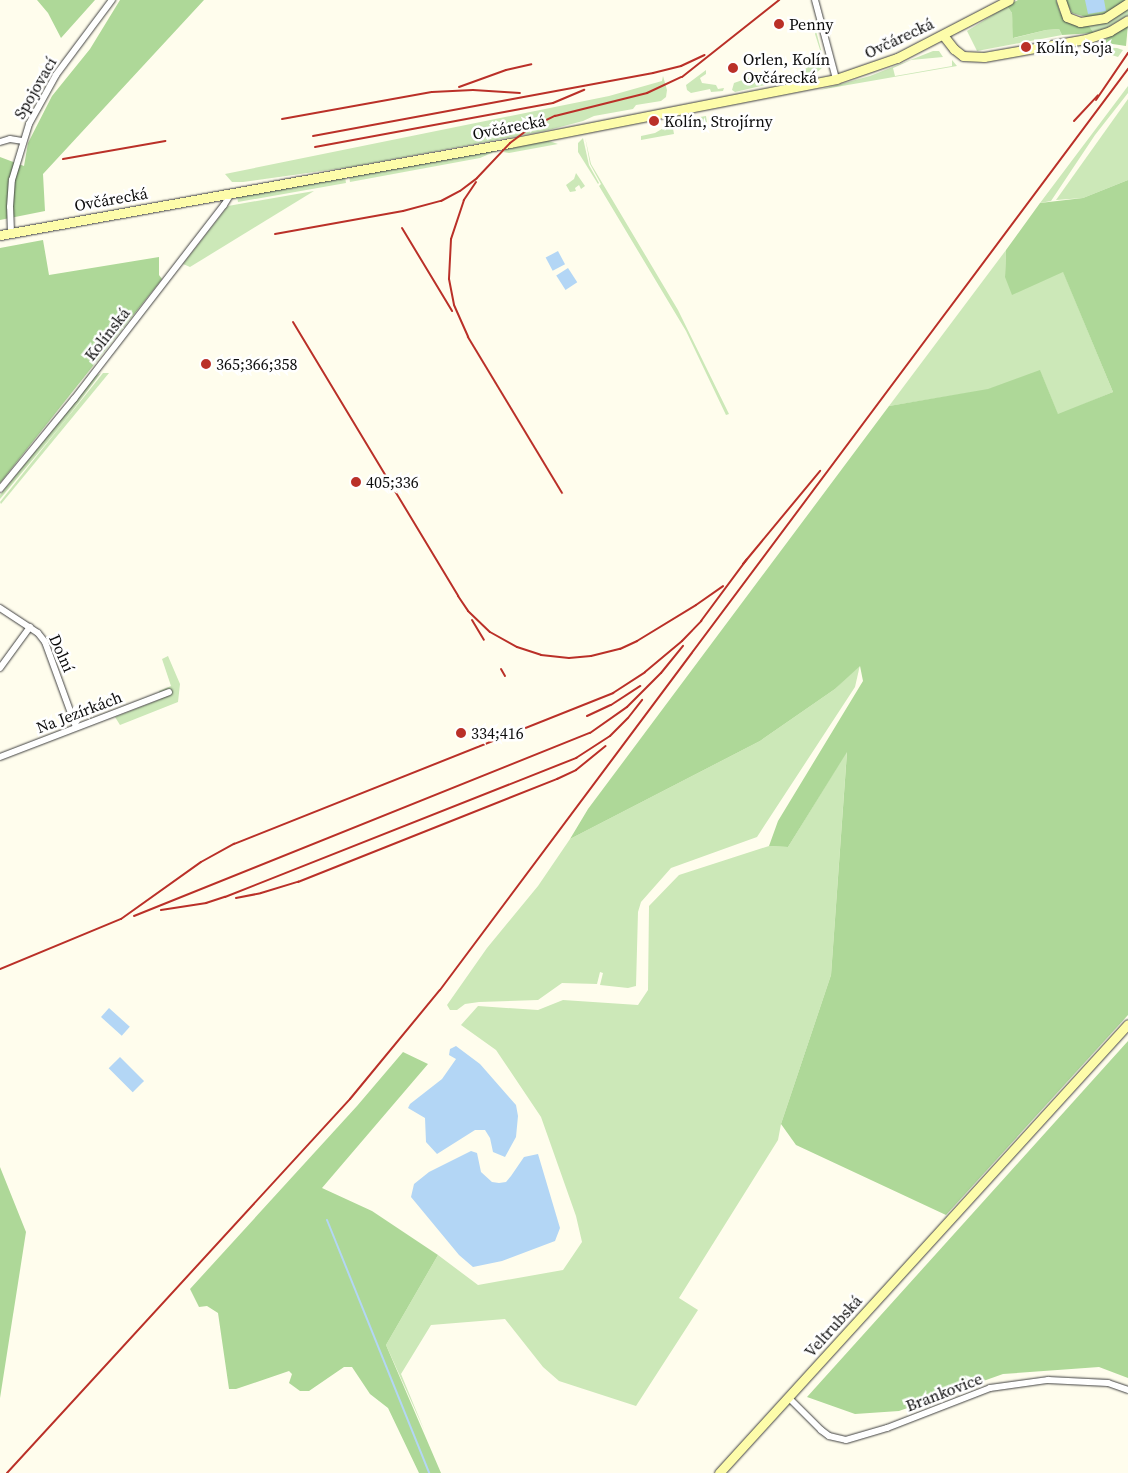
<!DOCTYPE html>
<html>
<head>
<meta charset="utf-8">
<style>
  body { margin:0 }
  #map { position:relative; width:1128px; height:1473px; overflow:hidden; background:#fffded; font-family:"Source Serif 4",serif }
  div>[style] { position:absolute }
  .green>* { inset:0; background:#cce8b8; transform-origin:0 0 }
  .forest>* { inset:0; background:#aed898 }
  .water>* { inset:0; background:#b3d6f5; transform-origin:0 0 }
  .stream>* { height:2px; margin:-1px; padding:0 1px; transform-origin:1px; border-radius:1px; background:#b3d6f5 }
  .roads { filter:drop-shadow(0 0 1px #404040) drop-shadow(0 0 1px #404040) }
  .street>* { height:6px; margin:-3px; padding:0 3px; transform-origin:3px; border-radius:3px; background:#fff }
  .secondary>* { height:9px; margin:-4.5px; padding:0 4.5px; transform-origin:4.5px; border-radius:4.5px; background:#fdfcaa }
  .rail>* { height:2px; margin:-1px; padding:0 1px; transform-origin:1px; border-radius:1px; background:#ba3028 }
  .dots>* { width:14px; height:14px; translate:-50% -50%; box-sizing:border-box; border:2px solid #fff; border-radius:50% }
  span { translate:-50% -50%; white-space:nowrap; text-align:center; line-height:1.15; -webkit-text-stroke:5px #fff; paint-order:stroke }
  .poi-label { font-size:16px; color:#0d0d0d }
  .left { translate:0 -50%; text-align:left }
  .street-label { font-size:16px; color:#0d0d0d }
</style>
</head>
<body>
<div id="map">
  <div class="green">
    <div style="clip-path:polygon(1007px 6px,1012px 13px,1014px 38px,1046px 30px,1059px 29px,1062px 35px,977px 51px,967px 31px)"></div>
    <div style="clip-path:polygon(1128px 9px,1128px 15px,1105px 29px,1094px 33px,1089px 26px,1106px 22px)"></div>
    <div style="clip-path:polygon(816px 31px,824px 61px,823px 67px,814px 75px,803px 78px,795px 77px,794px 75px,799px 74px,822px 56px,815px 34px)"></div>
    <div style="clip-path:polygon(1087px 47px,1117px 48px,1123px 50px,1118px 57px)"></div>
    <div style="clip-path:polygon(933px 51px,939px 51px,943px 57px,911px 60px,893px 68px,895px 76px,952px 66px,952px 60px,957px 66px,819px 90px,870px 76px)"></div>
    <div style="clip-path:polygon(706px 70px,706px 74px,700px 78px,702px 83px,716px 85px,718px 89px,724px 88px,723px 91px,711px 92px,710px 89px,691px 93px,687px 90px,686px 85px)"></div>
    <div style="clip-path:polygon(663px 76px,667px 90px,666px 97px,661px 101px,636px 105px,633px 109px,594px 116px,583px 121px,545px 131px,350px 167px,243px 182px,232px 182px,225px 174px,609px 96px,662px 81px)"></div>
    <div style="clip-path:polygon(751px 77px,759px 77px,765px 85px,735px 92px,732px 90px,734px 83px)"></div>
    <div style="clip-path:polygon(1128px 86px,1128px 93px,1095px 135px,1051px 201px,1040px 203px)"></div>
    <div style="clip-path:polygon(1128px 99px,1128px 180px,1083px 198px,1056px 200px)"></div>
    <div style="left:706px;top:116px;width:6px;height:33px;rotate:81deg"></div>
    <div style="clip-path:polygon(672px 123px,674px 134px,641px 140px,641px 136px,655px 133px)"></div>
    <div style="clip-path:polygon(585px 137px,591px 164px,678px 310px,729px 414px,726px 415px,686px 331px,599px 186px,601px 184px,590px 164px)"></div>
    <div style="clip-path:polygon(583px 138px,589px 165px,599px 183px,598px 184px,578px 152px,578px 143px)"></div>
    <div style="clip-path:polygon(546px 140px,558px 144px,509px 153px,503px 152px,508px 147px)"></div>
    <div style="clip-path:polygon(503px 148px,480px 158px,350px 182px,349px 176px)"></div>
    <div style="clip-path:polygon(576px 173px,585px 186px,581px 189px,579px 185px,575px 188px,576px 191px,570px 192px,566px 185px,574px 179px)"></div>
    <div style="clip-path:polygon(345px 177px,346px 183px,238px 202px,237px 197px)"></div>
    <div style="clip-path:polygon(314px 191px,190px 267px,183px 264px,228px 206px)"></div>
    <div style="clip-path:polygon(1006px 250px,1005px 277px,1063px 271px,1113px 392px,1058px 415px,1040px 371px,987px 390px,889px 406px)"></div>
    <div style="clip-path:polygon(101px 373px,64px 422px,0 499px,0 495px,53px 429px,94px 377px)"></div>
    <div style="clip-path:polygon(103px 373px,109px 373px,1px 504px,0 502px)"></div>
    <div style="clip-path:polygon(168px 656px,180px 684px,178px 702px,120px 725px,115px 717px,161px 699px,159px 691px,171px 686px,162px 659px)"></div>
    <div style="clip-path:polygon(860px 665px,855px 687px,757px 837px,671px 868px,641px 902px,638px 912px,636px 986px,628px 988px,600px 985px,603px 973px,600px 972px,597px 984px,562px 983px,538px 1000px,479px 1002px,465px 1004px,457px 1010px,450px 1010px,447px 1005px,487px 948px,538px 886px,570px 839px,760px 741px,835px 689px)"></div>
    <div style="clip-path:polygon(847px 751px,831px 975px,781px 1124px,778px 1140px,679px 1298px,698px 1310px,636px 1406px,559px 1381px,543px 1367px,505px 1319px,431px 1325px,401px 1374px,425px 1432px,386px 1345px,438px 1255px,478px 1285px,563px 1270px,582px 1242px,576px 1216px,541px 1117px,496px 1050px,461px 1025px,478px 1006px,538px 1010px,563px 1000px,638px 1005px,648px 990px,649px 906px,679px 875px,769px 846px,788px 847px)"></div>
  </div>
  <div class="forest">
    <div style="clip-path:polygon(37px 0,95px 0,61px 38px,48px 13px)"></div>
    <div style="clip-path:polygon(120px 0,204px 0,43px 174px,45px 211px,0 220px,0 157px,24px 166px,28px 143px,52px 96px,90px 49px)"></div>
    <div style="clip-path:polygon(1018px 0,1056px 0,1060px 12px,1066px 20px,1073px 24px,1089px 26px,1094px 33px,1062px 35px,1059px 29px,1046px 30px,1013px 38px,1012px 13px,1007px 6px)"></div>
    <div style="clip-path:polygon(1065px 0,1126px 0,1104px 14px,1086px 17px,1072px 13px)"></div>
    <div style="clip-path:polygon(1128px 24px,1126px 46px,1106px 43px,1106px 39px)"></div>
    <div style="clip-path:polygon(1128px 180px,1128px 1015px,946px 1215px,796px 1145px,781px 1124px,831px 975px,847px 752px,788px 847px,769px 846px,778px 821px,863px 681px,860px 666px,835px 689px,760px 741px,570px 839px,588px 809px,889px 406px,988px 389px,1040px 370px,1058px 414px,1113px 392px,1063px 272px,1012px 295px,1005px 277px,1006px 250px,1040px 203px,1083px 198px)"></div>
    <div style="clip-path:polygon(43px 240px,49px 275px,159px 257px,159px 275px,162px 279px,0 483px,0 248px)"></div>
    <div style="clip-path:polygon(1128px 1041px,1128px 1378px,1099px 1367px,1003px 1374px,899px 1411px,855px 1414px,807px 1397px)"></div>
    <div style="clip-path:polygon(403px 1052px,428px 1064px,322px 1188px,372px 1211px,438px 1255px,386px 1345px,441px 1473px,419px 1473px,388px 1408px,370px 1394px,352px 1367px,344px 1367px,309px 1391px,300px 1391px,289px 1383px,292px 1374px,289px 1371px,236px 1389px,229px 1389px,218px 1313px,207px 1306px,199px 1307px,190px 1289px,357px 1106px)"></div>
    <div style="clip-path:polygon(0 1167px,26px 1232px,0 1398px)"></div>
  </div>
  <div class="water">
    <div style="clip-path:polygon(1085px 0,1104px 0,1106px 11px,1088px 14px)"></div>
    <div style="left:558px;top:251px;width:15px;height:14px;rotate:62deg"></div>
    <div style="left:568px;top:268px;width:17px;height:14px;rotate:57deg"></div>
    <div style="left:109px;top:1008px;width:28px;height:12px;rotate:42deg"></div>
    <div style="clip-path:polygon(456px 1046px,480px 1064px,516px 1105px,518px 1116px,516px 1137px,505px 1157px,493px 1152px,490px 1138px,485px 1130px,475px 1130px,437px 1154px,426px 1142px,425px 1118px,408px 1108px,410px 1104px,442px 1079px,456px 1059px,449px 1055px,450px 1049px)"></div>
    <div style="left:120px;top:1057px;width:34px;height:16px;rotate:45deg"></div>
    <div style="clip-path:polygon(471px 1151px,477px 1153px,481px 1172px,492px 1182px,499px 1183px,506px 1182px,511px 1176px,524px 1157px,538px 1154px,560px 1228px,555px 1241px,502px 1261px,473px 1267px,459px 1255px,411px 1197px,414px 1184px,429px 1172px)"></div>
  </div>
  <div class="stream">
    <div style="left:327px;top:1220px;width:273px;rotate:68deg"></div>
  </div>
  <div class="roads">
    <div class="street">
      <div style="left:815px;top:0;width:82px;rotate:75.1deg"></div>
      <div style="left:0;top:142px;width:10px;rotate:-17deg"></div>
      <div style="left:10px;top:139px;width:12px;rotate:9deg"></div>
      <div style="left:11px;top:233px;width:26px;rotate:-92deg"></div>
      <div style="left:10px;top:207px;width:27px;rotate:-86deg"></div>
      <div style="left:12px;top:180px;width:59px;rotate:-73.1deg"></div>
      <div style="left:29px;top:124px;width:56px;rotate:-61.1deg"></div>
      <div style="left:56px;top:75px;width:94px;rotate:-53.3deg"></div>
      <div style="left:0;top:489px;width:117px;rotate:-50.6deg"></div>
      <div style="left:74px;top:399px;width:245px;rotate:-52.3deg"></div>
      <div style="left:224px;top:205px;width:15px;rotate:-58deg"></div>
      <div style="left:0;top:608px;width:45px;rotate:33.3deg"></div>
      <div style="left:38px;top:633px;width:11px;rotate:52deg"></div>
      <div style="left:45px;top:642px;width:90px;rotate:70deg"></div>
      <div style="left:0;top:668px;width:51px;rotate:-53.8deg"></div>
      <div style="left:0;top:757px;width:181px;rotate:-21deg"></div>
      <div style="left:788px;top:1397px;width:47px;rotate:45deg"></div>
      <div style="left:821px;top:1430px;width:10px;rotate:37deg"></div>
      <div style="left:829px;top:1436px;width:17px;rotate:13deg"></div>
      <div style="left:846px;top:1440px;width:43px;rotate:-16.3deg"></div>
      <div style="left:887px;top:1428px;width:110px;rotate:-21.2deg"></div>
      <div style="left:990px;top:1388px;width:59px;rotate:-7.9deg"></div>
      <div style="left:1048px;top:1380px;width:60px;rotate:2.9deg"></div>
      <div style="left:1108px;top:1383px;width:21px;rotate:19deg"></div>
    </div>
    <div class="secondary">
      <div style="left:1061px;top:0;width:18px;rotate:71deg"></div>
      <div style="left:1067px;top:17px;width:14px;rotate:21deg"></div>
      <div style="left:1080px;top:22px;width:25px;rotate:-9deg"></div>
      <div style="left:1105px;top:18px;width:27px;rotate:-33deg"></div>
      <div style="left:943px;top:35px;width:18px;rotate:52deg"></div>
      <div style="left:954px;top:49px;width:11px;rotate:38deg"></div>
      <div style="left:963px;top:56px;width:21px;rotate:3deg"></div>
      <div style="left:984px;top:57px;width:104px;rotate:-10deg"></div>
      <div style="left:1086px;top:39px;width:25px;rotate:-18deg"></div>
      <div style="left:1110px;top:31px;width:21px;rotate:-31deg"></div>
      <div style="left:0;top:235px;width:518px;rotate:-10.23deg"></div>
      <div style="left:510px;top:143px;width:332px;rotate:-11.1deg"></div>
      <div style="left:836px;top:79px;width:65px;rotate:-19deg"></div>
      <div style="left:897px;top:58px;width:126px;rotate:-27.4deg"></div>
      <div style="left:719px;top:1473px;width:607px;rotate:-47.67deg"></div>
    </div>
  </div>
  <div class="rail">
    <div style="left:459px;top:87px;width:50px;rotate:-19.9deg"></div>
    <div style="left:506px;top:70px;width:26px;rotate:-13deg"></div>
    <div style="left:1096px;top:100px;width:57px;rotate:-55.8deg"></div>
    <div style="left:282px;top:119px;width:152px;rotate:-10.2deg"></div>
    <div style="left:432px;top:92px;width:41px;rotate:-2.8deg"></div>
    <div style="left:473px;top:90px;width:47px;rotate:3.7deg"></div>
    <div style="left:1074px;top:121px;width:35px;rotate:-47deg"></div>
    <div style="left:313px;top:136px;width:346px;rotate:-10.5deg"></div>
    <div style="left:653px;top:73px;width:29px;rotate:-14deg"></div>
    <div style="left:681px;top:66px;width:26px;rotate:-25deg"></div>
    <div style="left:315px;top:147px;width:242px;rotate:-10.5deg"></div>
    <div style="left:553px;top:103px;width:34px;rotate:-23deg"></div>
    <div style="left:63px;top:159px;width:104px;rotate:-10deg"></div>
    <div style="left:476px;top:182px;width:22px;rotate:124deg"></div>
    <div style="left:464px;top:200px;width:41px;rotate:108.4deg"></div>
    <div style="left:451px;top:239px;width:40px;rotate:92.9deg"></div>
    <div style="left:449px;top:279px;width:26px;rotate:79deg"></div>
    <div style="left:454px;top:305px;width:35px;rotate:66deg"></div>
    <div style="left:468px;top:337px;width:182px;rotate:58.9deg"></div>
    <div style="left:402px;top:228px;width:97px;rotate:58.9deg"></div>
    <div style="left:275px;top:234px;width:130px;rotate:-10.2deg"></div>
    <div style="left:403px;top:211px;width:39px;rotate:-15deg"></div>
    <div style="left:441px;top:201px;width:21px;rotate:-28deg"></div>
    <div style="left:460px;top:191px;width:21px;rotate:-37deg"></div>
    <div style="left:477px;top:178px;width:48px;rotate:-46.7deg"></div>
    <div style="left:510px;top:143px;width:25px;rotate:-37deg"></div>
    <div style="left:530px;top:128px;width:28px;rotate:-26deg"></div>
    <div style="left:555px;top:116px;width:95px;rotate:-14deg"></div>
    <div style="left:647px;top:93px;width:38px;rotate:-25deg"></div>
    <div style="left:682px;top:77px;width:124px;rotate:-38.4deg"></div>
    <div style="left:293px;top:322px;width:320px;rotate:58.9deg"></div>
    <div style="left:458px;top:596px;width:18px;rotate:56deg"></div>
    <div style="left:468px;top:611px;width:30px;rotate:44deg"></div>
    <div style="left:490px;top:632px;width:31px;rotate:29deg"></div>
    <div style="left:517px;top:647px;width:25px;rotate:18deg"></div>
    <div style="left:541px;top:655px;width:28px;rotate:6deg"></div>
    <div style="left:569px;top:658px;width:22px;rotate:-5deg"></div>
    <div style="left:591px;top:656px;width:30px;rotate:-14deg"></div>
    <div style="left:620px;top:649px;width:19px;rotate:-25deg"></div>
    <div style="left:637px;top:641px;width:69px;rotate:-31.4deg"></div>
    <div style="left:696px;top:605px;width:33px;rotate:-35deg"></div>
    <div style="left:743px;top:564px;width:121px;rotate:-50.4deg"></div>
    <div style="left:472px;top:620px;width:23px;rotate:59deg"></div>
    <div style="left:501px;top:669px;width:8px;rotate:60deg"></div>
    <div style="left:587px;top:716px;width:26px;rotate:-25deg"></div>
    <div style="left:611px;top:705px;width:35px;rotate:-33deg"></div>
    <div style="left:236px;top:898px;width:25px;rotate:-11deg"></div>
    <div style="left:261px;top:893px;width:39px;rotate:-17deg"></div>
    <div style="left:298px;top:882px;width:279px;rotate:-21.7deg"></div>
    <div style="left:557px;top:779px;width:21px;rotate:-25deg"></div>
    <div style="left:576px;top:770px;width:38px;rotate:-39deg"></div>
    <div style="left:161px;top:910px;width:46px;rotate:-8.8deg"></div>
    <div style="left:206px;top:903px;width:20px;rotate:-18deg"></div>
    <div style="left:225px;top:897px;width:378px;rotate:-21.6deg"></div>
    <div style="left:576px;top:758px;width:40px;rotate:-32.9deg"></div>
    <div style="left:610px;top:736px;width:25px;rotate:-45deg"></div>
    <div style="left:628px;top:718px;width:23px;rotate:-52deg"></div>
    <div style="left:134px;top:916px;width:491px;rotate:-21.9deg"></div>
    <div style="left:590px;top:733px;width:45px;rotate:-35.1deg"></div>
    <div style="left:627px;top:707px;width:48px;rotate:-45deg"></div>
    <div style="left:661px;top:673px;width:35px;rotate:-51deg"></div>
    <div style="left:0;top:969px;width:131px;rotate:-22.5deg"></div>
    <div style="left:121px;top:919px;width:98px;rotate:-35.5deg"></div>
    <div style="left:201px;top:862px;width:38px;rotate:-29deg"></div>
    <div style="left:234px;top:844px;width:408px;rotate:-21.7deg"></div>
    <div style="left:613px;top:693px;width:38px;rotate:-33deg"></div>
    <div style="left:645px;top:672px;width:48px;rotate:-40deg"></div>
    <div style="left:682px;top:641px;width:28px;rotate:-46deg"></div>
    <div style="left:701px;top:621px;width:77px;rotate:-53.4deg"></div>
    <div style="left:7px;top:1473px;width:507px;rotate:-47.48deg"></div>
    <div style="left:350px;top:1099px;width:141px;rotate:-50.5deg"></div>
    <div style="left:440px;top:990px;width:1150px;rotate:-53.24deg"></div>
  </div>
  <div class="dots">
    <div style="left:779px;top:24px;background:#ba3028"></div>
    <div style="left:1026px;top:47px;background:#ba3028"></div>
    <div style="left:733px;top:68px;background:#ba3028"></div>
    <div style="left:654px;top:121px;background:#ba3028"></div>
    <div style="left:206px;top:364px;background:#ba3028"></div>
    <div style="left:356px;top:482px;background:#ba3028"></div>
    <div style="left:461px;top:733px;background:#ba3028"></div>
  </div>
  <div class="poi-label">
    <span class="left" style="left:789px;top:24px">Penny</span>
    <span class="left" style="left:1036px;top:47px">Kolín, Soja</span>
    <span class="left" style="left:743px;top:68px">Orlen, Kolín<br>Ovčárecká</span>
    <span class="left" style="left:664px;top:121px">Kolín, Strojírny</span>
    <span class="left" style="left:216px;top:364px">365;366;358</span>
    <span class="left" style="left:366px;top:482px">405;336</span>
    <span class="left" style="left:471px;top:733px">334;416</span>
  </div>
  <div class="street-label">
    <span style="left:899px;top:38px;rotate:-25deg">Ovčárecká</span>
    <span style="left:35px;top:88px;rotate:-60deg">Spojovací</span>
    <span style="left:509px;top:127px;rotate:-11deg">Ovčárecká</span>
    <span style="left:111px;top:199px;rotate:-10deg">Ovčárecká</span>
    <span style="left:107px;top:334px;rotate:-52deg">Kolínská</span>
    <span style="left:62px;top:653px;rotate:66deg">Dolní</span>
    <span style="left:79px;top:712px;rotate:-21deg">Na Jezírkách</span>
    <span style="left:833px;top:1326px;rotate:-48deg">Veltrubská</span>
    <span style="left:944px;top:1392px;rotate:-21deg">Brankovice</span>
  </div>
</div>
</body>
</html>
